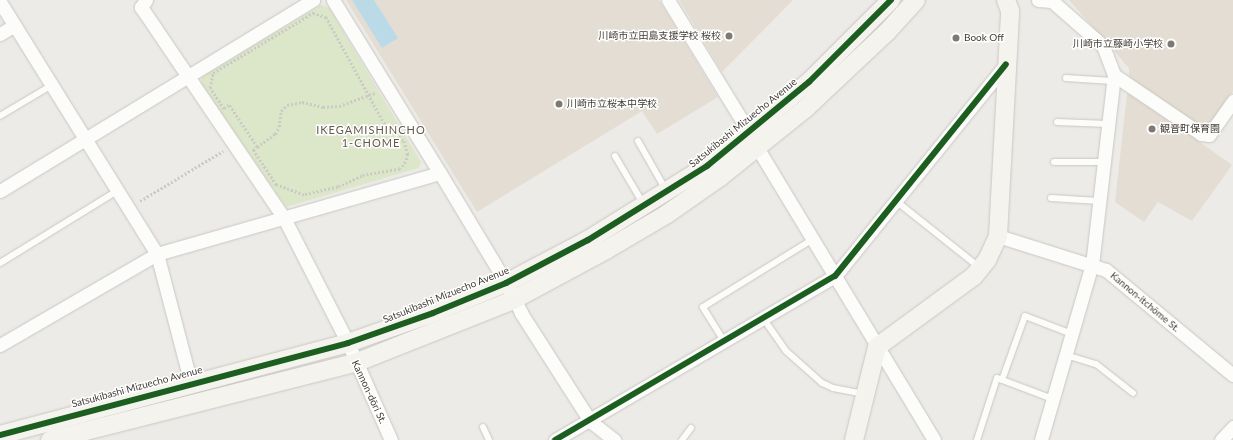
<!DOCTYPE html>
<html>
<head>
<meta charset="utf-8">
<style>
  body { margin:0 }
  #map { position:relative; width:1233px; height:440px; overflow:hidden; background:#edebe7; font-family:Lato,"Noto Sans JP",sans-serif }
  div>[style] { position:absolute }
  .education>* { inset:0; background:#e3ddd3 }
  .green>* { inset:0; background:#dce6c9 }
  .water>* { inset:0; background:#bbdae8 }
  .path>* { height:2.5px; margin-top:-1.25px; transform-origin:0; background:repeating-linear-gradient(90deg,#cccac6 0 2px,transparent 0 4px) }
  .roads { filter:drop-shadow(0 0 1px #c9c7c3) drop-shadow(0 0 1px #c9c7c3) }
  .lane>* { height:6px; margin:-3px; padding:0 3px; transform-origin:3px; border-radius:3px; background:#fcfcfb }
  .street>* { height:13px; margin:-6.5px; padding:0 6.5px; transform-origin:6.5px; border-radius:6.5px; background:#fcfcfb }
  .secondary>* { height:18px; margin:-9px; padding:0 9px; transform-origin:9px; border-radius:9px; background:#f5f3ee }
  .cycleway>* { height:6px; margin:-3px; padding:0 3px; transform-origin:3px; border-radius:3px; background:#1b5e20 }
  .dots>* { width:11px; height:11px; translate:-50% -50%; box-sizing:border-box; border:2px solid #fff; border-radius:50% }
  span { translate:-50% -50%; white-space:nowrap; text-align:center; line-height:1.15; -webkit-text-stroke:3px #fff; paint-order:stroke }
  .poi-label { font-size:10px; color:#423c35 }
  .right { translate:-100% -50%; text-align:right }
  .left { translate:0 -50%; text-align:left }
  .street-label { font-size:10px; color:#423c35 }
  .neighbourhood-label { font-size:11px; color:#63594d; letter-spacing:1px }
</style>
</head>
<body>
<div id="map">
  <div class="education">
    <div style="clip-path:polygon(346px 0,659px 0,718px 97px,657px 134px,642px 111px,477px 212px)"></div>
    <div style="clip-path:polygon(679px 0,793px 0,722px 72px)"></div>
    <div style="clip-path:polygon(1069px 0,1233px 0,1233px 91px,1208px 127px,1204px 129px,1129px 77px,1129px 68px)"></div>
    <div style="clip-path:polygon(1127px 94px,1132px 94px,1232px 165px,1192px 221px,1158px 202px,1144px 222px,1115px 202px)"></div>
  </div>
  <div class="green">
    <div style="clip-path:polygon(321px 5px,329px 8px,421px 162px,419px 168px,286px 207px,201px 84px,202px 76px)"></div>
  </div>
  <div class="water">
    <div style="clip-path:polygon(352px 0,374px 0,398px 38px,382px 48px)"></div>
  </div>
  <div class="path">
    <div style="left:313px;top:13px;width:14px;rotate:17deg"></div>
    <div style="left:326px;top:17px;width:121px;rotate:61.3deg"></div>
    <div style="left:384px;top:123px;width:27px;rotate:42deg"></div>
    <div style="left:404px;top:141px;width:14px;rotate:73deg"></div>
    <div style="left:408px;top:154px;width:8px;rotate:104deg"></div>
    <div style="left:406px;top:162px;width:9px;rotate:131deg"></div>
    <div style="left:400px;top:169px;width:39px;rotate:170deg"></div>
    <div style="left:362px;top:176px;width:26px;rotate:155deg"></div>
    <div style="left:338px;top:187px;width:35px;rotate:167deg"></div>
    <div style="left:304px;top:195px;width:30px;rotate:-160deg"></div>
    <div style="left:276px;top:185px;width:42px;rotate:-123.3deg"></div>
    <div style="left:253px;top:150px;width:5px;rotate:-37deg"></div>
    <div style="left:257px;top:147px;width:50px;rotate:-123.7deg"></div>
    <div style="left:229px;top:105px;width:6px;rotate:141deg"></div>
    <div style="left:224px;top:109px;width:25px;rotate:-124deg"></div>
    <div style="left:210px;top:88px;width:15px;rotate:-79deg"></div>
    <div style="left:213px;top:73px;width:117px;rotate:-31deg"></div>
    <div style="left:257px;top:147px;width:22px;rotate:-36deg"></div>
    <div style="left:275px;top:134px;width:8px;rotate:-60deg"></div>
    <div style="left:279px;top:127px;width:16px;rotate:-83deg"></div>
    <div style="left:281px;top:111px;width:8px;rotate:-45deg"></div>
    <div style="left:287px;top:105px;width:15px;rotate:-11deg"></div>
    <div style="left:302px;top:102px;width:22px;rotate:13deg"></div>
    <div style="left:323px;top:107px;width:16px;rotate:-4deg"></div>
    <div style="left:339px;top:106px;width:38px;rotate:-20deg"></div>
    <div style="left:140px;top:201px;width:97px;rotate:-31.1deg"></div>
  </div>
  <div class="roads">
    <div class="lane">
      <div style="left:1066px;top:78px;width:46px;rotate:3.7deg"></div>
      <div style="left:0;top:116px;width:61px;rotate:-30.8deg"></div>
      <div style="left:1057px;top:122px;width:51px;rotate:2.2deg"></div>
      <div style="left:638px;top:141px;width:56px;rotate:60.3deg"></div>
      <div style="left:615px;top:156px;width:57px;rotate:59.4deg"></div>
      <div style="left:1054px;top:162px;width:49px"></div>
      <div style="left:1051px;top:198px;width:48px;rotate:3.6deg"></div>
      <div style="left:896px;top:201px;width:106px;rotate:38.5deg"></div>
      <div style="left:0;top:263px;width:137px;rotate:-31.6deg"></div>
      <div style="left:763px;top:318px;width:40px;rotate:55.1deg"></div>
      <div style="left:786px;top:351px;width:48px;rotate:41.6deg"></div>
      <div style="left:822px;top:383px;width:12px;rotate:24deg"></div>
      <div style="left:833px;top:388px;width:31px;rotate:11deg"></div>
      <div style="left:724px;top:341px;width:40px;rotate:-122deg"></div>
      <div style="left:703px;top:307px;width:129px;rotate:-31.7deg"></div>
      <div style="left:1066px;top:355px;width:31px;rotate:17deg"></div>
      <div style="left:1096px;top:364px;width:47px;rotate:38.1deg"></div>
      <div style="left:1002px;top:380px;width:68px;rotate:-70.2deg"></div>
      <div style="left:1025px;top:316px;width:50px;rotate:21deg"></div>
      <div style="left:483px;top:427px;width:14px;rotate:65deg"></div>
      <div style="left:682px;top:440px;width:15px;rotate:-53deg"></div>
      <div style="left:977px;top:440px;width:65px;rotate:-72.1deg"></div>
      <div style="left:997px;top:378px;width:60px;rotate:20.6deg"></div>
    </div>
    <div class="street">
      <div style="left:146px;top:0;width:9px;rotate:126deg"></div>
      <div style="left:141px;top:7px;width:255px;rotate:55.9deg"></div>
      <div style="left:284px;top:218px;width:140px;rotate:62.9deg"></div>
      <div style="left:348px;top:343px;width:106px;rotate:66.1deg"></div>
      <div style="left:333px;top:0;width:203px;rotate:58.3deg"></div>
      <div style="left:440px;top:173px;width:128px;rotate:59deg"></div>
      <div style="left:506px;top:283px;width:34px;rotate:63deg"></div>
      <div style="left:521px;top:313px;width:128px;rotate:57.4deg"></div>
      <div style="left:590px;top:421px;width:31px;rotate:38deg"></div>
      <div style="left:668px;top:0;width:155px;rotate:58.5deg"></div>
      <div style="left:1038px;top:0;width:14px;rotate:4deg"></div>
      <div style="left:1052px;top:1px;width:68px;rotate:41.4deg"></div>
      <div style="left:1103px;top:46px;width:31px;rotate:69deg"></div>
      <div style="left:1114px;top:75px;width:190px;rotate:96.6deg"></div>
      <div style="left:1092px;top:264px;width:183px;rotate:106.2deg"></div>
      <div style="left:0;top:2px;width:297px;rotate:58.1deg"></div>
      <div style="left:157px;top:254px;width:134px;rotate:75.3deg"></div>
      <div style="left:0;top:34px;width:17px;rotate:-31deg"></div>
      <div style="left:1114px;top:75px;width:105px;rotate:34.1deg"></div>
      <div style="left:1201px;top:134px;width:8px;rotate:7deg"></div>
      <div style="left:1209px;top:135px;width:42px;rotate:-54.8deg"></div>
      <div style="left:758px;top:149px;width:340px;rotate:58.8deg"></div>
      <div style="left:0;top:191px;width:367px;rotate:-31.4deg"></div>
      <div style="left:998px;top:236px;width:113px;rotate:17.5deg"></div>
      <div style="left:1106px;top:270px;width:165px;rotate:39.6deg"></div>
      <div style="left:0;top:345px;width:181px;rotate:-30.1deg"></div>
      <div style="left:157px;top:254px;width:294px;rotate:-16deg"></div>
      <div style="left:555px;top:440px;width:324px;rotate:-30.4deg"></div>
      <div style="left:835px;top:276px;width:272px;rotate:-51.1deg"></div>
      <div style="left:1221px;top:440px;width:18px;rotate:-47deg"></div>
    </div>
    <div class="secondary">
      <div style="left:0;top:435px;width:360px;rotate:-14.8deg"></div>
      <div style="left:348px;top:343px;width:90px;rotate:-19.4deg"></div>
      <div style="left:433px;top:313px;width:79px;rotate:-22.3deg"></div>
      <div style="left:506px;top:283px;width:93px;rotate:-27.7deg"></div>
      <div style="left:588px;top:240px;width:140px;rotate:-31.9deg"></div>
      <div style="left:707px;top:166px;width:132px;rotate:-39.5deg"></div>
      <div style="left:809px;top:82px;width:116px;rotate:-45deg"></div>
      <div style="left:50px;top:440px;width:315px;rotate:-14.2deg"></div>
      <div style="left:355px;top:363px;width:170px;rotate:-21.7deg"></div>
      <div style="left:513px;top:300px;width:106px;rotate:-28.3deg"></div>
      <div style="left:606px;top:250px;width:71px;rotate:-30.5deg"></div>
      <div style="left:667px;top:214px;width:65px;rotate:-34.9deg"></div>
      <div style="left:720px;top:177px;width:110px;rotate:-38.7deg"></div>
      <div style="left:806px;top:108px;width:111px;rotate:-43.2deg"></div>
      <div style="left:887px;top:32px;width:43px;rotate:-47.8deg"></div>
      <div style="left:854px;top:440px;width:96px;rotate:-76.1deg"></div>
      <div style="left:877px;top:347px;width:120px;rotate:-36.2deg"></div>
      <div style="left:974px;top:276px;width:21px;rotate:-51deg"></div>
      <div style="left:987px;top:260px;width:26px;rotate:-65deg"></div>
      <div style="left:998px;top:236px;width:225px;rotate:-86.9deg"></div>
      <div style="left:1010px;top:11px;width:12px;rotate:-110deg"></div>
    </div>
  </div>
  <div class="cycleway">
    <div style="left:0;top:435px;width:360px;rotate:-14.8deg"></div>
    <div style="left:348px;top:343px;width:90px;rotate:-19.4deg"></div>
    <div style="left:433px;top:313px;width:79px;rotate:-22.3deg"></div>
    <div style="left:506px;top:283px;width:93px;rotate:-27.7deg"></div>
    <div style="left:588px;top:240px;width:140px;rotate:-31.9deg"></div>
    <div style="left:707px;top:166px;width:132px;rotate:-39.5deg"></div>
    <div style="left:809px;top:82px;width:116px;rotate:-45deg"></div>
    <div style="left:555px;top:440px;width:324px;rotate:-30.4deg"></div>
    <div style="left:835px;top:276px;width:272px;rotate:-51.1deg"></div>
  </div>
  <div class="dots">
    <div style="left:729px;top:36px;background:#7e7973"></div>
    <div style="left:956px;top:38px;background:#7e7973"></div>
    <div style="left:1171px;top:44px;background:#7e7973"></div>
    <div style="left:559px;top:104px;background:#7e7973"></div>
    <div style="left:1152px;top:129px;background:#7e7973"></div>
  </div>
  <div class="poi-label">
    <span class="right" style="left:721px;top:36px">川崎市立田島支援学校 桜校</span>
    <span class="left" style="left:964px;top:38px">Book Off</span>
    <span class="right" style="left:1163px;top:44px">川崎市立藤崎小学校</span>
    <span class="left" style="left:567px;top:104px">川崎市立桜本中学校</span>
    <span class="left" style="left:1160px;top:129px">観音町保育園</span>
  </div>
  <div class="street-label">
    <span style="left:743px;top:123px;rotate:-39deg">Satsukibashi Mizuecho Avenue</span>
    <span style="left:446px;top:295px;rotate:-22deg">Satsukibashi Mizuecho Avenue</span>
    <span style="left:1145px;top:302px;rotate:40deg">Kannon-itchōme St.</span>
    <span style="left:137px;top:387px;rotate:-15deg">Satsukibashi Mizuecho Avenue</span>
    <span style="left:369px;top:392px;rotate:65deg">Kannon-dōri St.</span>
  </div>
  <div class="neighbourhood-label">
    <span style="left:371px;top:137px">IKEGAMISHINCHO<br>1-CHOME</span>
  </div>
</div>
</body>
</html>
